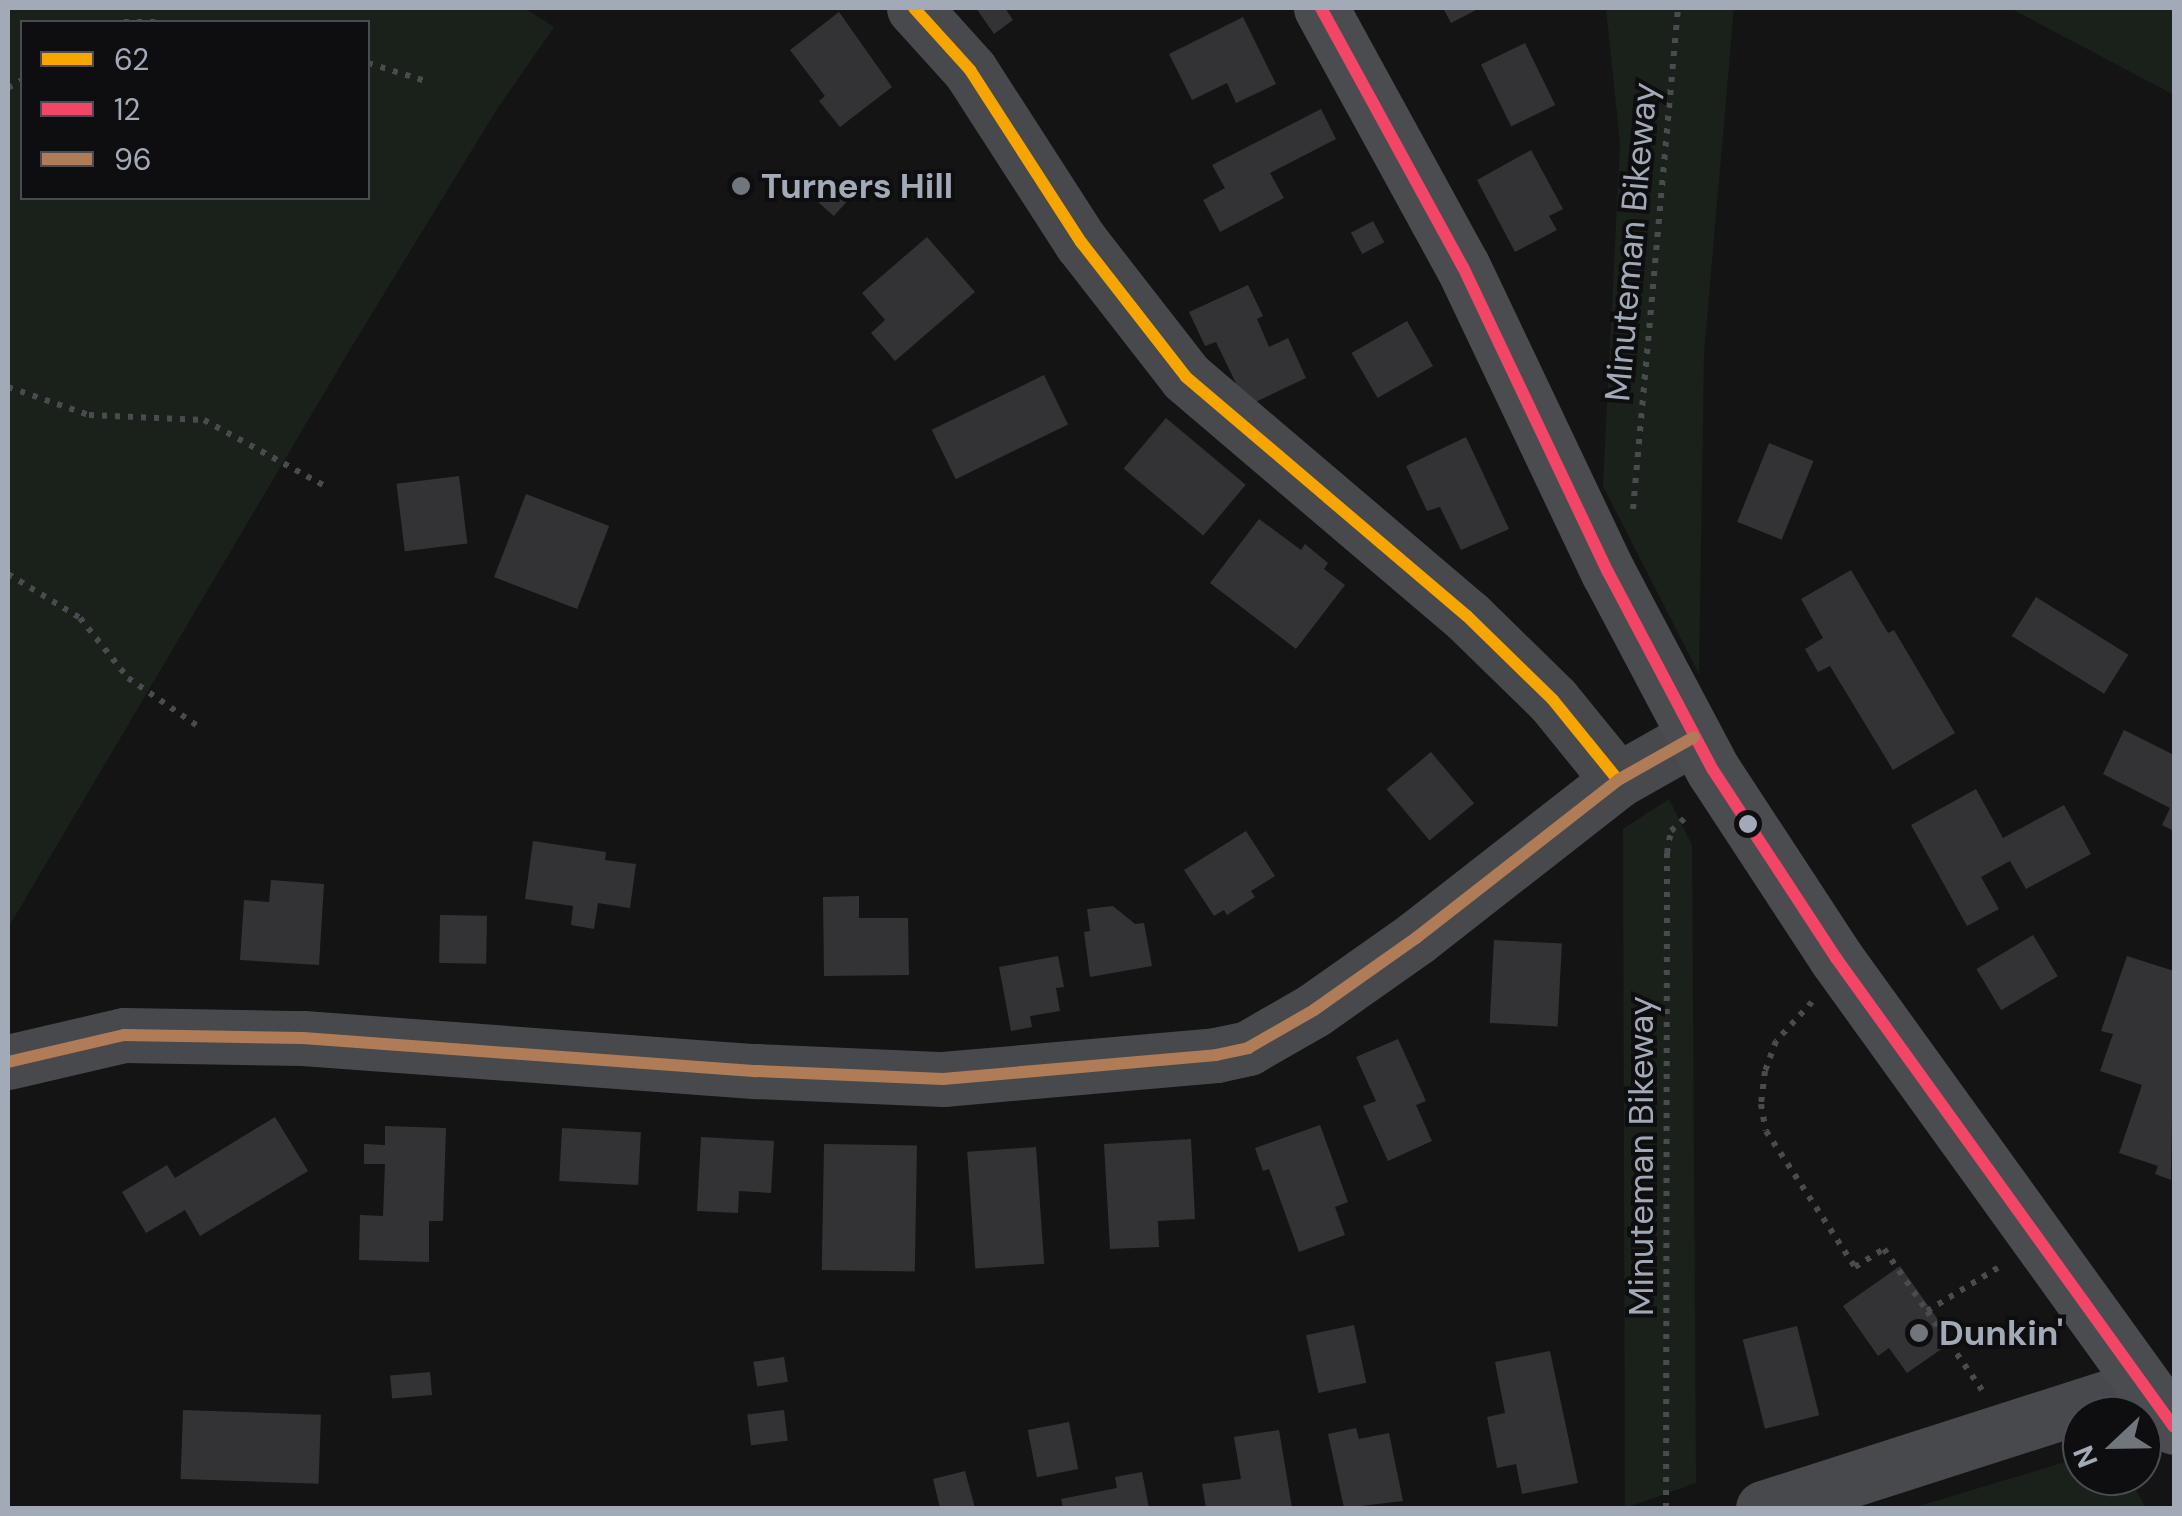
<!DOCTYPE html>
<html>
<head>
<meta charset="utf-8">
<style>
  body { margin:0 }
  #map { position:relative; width:2182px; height:1516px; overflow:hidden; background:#141414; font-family:"DM Sans",sans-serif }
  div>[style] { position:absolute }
  .green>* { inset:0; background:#1a211b }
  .building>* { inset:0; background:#333335; transform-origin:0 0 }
  .path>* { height:6px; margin-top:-3px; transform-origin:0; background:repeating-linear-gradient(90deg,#494b4f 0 5px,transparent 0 13px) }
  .minor>* { height:55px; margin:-27.5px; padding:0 27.5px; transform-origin:27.5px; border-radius:27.5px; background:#48494d }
  .major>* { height:55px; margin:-27.5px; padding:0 27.5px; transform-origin:27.5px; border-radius:27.5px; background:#4b4c4f }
  .bus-1>* { height:12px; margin:-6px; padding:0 6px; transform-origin:6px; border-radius:6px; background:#f7a600 }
  .bus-2>* { height:12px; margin:-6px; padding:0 6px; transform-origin:6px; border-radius:6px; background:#f34667 }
  .bus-3>* { height:12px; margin:-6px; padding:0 6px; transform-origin:6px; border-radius:6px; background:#b07c57 }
  .dots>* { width:28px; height:28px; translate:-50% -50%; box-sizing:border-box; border:5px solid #0e0e10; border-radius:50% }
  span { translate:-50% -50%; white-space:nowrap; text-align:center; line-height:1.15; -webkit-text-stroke:8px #0e0e10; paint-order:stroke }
  .poi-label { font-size:35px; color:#a3aab7; font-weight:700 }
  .left { translate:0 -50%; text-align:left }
  .street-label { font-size:35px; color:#a3aab7 }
  .frame { position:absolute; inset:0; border:10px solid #a3aab7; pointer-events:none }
  .legend { position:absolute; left:20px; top:20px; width:350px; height:180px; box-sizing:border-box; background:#0e0e10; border:2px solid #4a4c53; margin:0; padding:12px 18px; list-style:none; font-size:30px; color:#a3aab7 }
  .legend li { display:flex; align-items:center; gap:20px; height:50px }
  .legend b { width:50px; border:2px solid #4a4c53 }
  .north { position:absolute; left:2062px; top:1396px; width:100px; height:100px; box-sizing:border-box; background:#0e0e10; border:2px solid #4a4c53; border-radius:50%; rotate:248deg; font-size:28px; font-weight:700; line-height:40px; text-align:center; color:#a3aab7 }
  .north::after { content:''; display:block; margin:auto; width:35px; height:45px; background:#71767e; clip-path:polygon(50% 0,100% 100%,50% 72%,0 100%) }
</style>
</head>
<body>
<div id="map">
  <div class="green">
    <div style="clip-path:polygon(evenodd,8px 8px,524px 8px,554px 27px,497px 109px,349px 351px,8px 928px,8px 8px,22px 22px,368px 22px,368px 198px,22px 198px,22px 22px)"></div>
    <div style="clip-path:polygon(1606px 8px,1734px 8px,1704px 353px,1699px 674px,1603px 486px,1620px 143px)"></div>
    <div style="clip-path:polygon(2010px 8px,2174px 8px,2174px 95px)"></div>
    <div style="clip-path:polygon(1669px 799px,1692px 845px,1696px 1483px,1625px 1508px,1623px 829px)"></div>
    <div style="clip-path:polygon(2082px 1457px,2082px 1476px,2128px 1476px,2146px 1508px,1912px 1508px)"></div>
  </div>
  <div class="building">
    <div style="clip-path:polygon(976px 8px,1005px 8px,1013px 20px,994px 34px)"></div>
    <div style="clip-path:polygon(1443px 8px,1480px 8px,1451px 23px)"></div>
    <div style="clip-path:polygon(839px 12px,892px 87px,840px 127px,819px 101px,825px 96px,790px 50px)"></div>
    <div style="clip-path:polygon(1243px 17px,1276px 84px,1236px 103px,1227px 83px,1192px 100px,1169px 54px)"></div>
    <div style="left:1525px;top:43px;width:69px;height:49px;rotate:64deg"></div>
    <div style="clip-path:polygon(1321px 109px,1336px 139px,1270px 173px,1284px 198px,1220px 232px,1203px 200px,1225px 188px,1212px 165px)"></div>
    <div style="clip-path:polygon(1531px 150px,1563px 209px,1549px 216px,1557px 230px,1515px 252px,1477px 180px)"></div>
    <div style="left:834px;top:180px;width:24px;height:27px;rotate:42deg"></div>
    <div style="left:1373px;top:221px;width:24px;height:25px;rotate:62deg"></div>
    <div style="clip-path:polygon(927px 237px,975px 292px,895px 361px,871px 333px,885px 320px,862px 293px)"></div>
    <div style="clip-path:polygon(1248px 285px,1263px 316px,1257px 319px,1269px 347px,1288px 338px,1306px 378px,1247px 406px,1216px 342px,1205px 346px,1189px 312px)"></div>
    <div style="left:1407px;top:321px;width:52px;height:64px;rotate:60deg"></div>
    <div style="left:1044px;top:375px;width:55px;height:125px;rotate:64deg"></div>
    <div style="left:1166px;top:418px;width:104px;height:66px;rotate:40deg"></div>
    <div style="clip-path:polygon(1466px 437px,1509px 529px,1461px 550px,1440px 507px,1427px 511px,1406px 466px)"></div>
    <div style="left:1769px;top:443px;width:48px;height:85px;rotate:22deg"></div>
    <div style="left:459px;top:476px;width:68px;height:63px;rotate:83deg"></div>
    <div style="left:526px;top:494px;width:89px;height:89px;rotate:21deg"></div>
    <div style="clip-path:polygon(1259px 519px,1301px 550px,1305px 544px,1328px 563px,1324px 569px,1345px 585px,1296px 649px,1210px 583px)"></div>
    <div style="clip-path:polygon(1851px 570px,1888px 633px,1894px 630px,1955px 733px,1893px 770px,1830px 666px,1818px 672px,1805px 649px,1823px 638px,1801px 599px)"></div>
    <div style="left:2036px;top:597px;width:109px;height:46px;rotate:32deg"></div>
    <div style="clip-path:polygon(2124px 730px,2174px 755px,2174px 831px,2162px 825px,2170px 808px,2103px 774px)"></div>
    <div style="left:1431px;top:752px;width:67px;height:58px;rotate:50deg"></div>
    <div style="clip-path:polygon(1976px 789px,2003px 838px,2064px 805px,2091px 854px,2026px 889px,2010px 861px,1981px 877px,1999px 909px,1967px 926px,1911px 825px)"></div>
    <div style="clip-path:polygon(1246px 831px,1275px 876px,1251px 891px,1255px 897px,1227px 915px,1224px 910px,1214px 916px,1184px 870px)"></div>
    <div style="clip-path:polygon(533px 841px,606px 852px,605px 860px,636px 864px,630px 908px,598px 903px,594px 929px,571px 925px,573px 906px,525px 899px)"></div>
    <div style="clip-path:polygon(271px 880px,324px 884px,319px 965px,240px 960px,244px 900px,269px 902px)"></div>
    <div style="clip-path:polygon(859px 896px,859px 918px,908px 918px,909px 975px,824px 976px,823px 897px)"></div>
    <div style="clip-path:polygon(1113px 906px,1135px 924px,1144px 923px,1152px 966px,1090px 977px,1084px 932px,1090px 931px,1087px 909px)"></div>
    <div style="left:440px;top:915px;width:47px;height:48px;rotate:1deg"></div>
    <div style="left:2033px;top:935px;width:48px;height:66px;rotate:59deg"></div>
    <div style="left:1494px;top:940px;width:68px;height:83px;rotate:3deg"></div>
    <div style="clip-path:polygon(1058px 956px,1064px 987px,1056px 988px,1060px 1011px,1030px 1016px,1032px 1027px,1011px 1031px,999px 967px)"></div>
    <div style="clip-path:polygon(2127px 956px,2174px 971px,2171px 1180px,2155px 1174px,2158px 1166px,2119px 1153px,2142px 1085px,2100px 1071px,2113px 1034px,2101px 1031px)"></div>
    <div style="clip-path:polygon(1398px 1039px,1426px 1101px,1416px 1105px,1432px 1141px,1388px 1161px,1363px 1106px,1376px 1101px,1356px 1057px)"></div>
    <div style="clip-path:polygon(275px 1117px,308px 1171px,200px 1236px,185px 1210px,146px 1233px,122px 1192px,167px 1165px,175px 1178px)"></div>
    <div style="clip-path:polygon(1320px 1125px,1348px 1202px,1335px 1207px,1345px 1235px,1299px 1252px,1269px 1169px,1263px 1171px,1255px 1148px)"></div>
    <div style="clip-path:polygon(385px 1126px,446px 1128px,443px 1221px,429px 1221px,429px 1262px,359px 1260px,360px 1215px,383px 1216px,385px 1164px,364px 1164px,364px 1144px,385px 1145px)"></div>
    <div style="left:562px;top:1128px;width:79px;height:53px;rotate:3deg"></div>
    <div style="clip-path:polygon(701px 1137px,774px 1141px,771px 1193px,739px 1191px,738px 1213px,697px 1211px)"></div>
    <div style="clip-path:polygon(1191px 1139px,1195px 1219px,1158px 1221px,1159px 1247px,1110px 1249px,1104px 1144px)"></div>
    <div style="left:824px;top:1144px;width:93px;height:126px;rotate:1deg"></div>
    <div style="left:1036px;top:1147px;width:117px;height:69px;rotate:86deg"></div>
    <div style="clip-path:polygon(1900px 1266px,1953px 1341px,1907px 1373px,1889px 1348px,1878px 1356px,1843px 1306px)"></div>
    <div style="left:1354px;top:1325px;width:59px;height:49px;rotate:78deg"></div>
    <div style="left:1797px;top:1326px;width:92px;height:56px;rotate:76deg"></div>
    <div style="clip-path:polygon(1550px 1351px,1578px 1483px,1522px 1494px,1516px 1464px,1497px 1468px,1487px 1417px,1505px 1413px,1495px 1362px)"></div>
    <div style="left:784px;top:1357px;width:25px;height:31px;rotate:81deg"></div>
    <div style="left:430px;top:1372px;width:23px;height:40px;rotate:85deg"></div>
    <div style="left:183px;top:1410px;width:138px;height:69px;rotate:2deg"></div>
    <div style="left:784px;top:1410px;width:31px;height:37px;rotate:83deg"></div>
    <div style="left:1069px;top:1422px;width:48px;height:42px;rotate:79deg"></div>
    <div style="clip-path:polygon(1356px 1428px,1359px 1439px,1389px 1433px,1403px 1501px,1344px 1508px,1328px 1434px)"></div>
    <div style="clip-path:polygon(1279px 1430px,1292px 1508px,1206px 1508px,1202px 1484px,1241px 1479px,1234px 1437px)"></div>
    <div style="clip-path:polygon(965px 1471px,975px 1508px,940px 1508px,933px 1479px)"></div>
    <div style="clip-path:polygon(1142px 1472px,1149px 1508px,1063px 1508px,1061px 1499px,1117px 1488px,1115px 1477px)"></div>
  </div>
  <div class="path">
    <div style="left:124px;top:22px;width:37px"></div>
    <div style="left:368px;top:63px;width:64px;rotate:17.3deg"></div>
    <div style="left:8px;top:88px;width:16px;rotate:-30deg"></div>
    <div style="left:8px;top:387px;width:86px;rotate:19.1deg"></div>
    <div style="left:89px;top:415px;width:115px;rotate:2.5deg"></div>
    <div style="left:204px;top:420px;width:138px;rotate:28.6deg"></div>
    <div style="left:1633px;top:509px;width:503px;rotate:-84.87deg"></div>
    <div style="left:8px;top:574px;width:84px;rotate:31.4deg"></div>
    <div style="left:80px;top:618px;width:77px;rotate:51.3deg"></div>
    <div style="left:128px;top:678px;width:90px;rotate:34.6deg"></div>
    <div style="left:1812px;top:1002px;width:53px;rotate:132.7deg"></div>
    <div style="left:1776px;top:1041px;width:32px;rotate:110deg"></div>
    <div style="left:1765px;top:1071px;width:33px;rotate:97deg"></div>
    <div style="left:1761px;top:1104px;width:27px;rotate:80deg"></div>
    <div style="left:1766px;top:1131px;width:163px;rotate:56.8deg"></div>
    <div style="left:1855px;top:1267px;width:34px;rotate:-32deg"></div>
    <div style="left:1884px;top:1249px;width:75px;rotate:55.3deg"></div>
    <div style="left:1982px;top:1390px;width:96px;rotate:-124.8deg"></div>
    <div style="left:1927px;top:1311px;width:84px;rotate:-31.4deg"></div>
    <div style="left:1666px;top:1508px;width:655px;rotate:-89.91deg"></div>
    <div style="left:1667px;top:853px;width:22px;rotate:-80deg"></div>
    <div style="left:1671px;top:831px;width:21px;rotate:-43deg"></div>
  </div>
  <div class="minor">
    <div style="left:914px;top:8px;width:84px;rotate:47.9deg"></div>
    <div style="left:970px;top:70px;width:205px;rotate:57.2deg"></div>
    <div style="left:1081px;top:242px;width:171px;rotate:52.1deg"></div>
    <div style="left:1186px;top:377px;width:369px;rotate:40.4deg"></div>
    <div style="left:1467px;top:616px;width:120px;rotate:44.3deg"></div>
    <div style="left:1553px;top:700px;width:103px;rotate:50.9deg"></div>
    <div style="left:8px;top:1062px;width:119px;rotate:-13.1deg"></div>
    <div style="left:124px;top:1035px;width:179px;rotate:1deg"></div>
    <div style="left:303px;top:1038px;width:455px;rotate:4.2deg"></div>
    <div style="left:757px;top:1071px;width:186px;rotate:2.5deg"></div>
    <div style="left:943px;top:1079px;width:274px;rotate:-5deg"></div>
    <div style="left:1216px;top:1055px;width:33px;rotate:-12deg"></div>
    <div style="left:1248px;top:1048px;width:76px;rotate:-29.9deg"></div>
    <div style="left:1314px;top:1010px;width:125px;rotate:-35.2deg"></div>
    <div style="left:1416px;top:938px;width:256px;rotate:-38deg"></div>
    <div style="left:1618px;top:780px;width:87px;rotate:-29.5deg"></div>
    <div style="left:1763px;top:1508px;width:398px;rotate:-17.8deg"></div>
  </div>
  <div class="major">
    <div style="left:1321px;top:8px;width:295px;rotate:61.3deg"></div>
    <div style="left:1463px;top:267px;width:338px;rotate:64.6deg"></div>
    <div style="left:1608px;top:572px;width:224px;rotate:62.1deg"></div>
    <div style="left:1713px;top:770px;width:225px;rotate:56.8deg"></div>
    <div style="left:1836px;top:958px;width:578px;rotate:54.22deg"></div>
  </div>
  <div class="bus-1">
    <div style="left:914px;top:8px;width:84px;rotate:47.9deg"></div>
    <div style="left:970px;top:70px;width:205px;rotate:57.2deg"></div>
    <div style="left:1081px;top:242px;width:171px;rotate:52.1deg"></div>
    <div style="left:1186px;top:377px;width:369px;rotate:40.4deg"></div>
    <div style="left:1467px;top:616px;width:120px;rotate:44.3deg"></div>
    <div style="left:1553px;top:700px;width:103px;rotate:50.9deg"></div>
  </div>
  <div class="bus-2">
    <div style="left:1321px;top:8px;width:295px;rotate:61.3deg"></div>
    <div style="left:1463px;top:267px;width:338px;rotate:64.6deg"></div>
    <div style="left:1608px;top:572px;width:224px;rotate:62.1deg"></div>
    <div style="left:1713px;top:770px;width:225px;rotate:56.8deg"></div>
    <div style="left:1836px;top:958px;width:578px;rotate:54.22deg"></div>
  </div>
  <div class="bus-3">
    <div style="left:8px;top:1062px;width:119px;rotate:-13.1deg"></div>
    <div style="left:124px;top:1035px;width:179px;rotate:1deg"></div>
    <div style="left:303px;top:1038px;width:455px;rotate:4.2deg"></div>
    <div style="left:757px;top:1071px;width:186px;rotate:2.5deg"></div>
    <div style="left:943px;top:1079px;width:274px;rotate:-5deg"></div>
    <div style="left:1216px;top:1055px;width:33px;rotate:-12deg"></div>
    <div style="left:1248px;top:1048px;width:76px;rotate:-29.9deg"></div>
    <div style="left:1314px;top:1010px;width:125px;rotate:-35.2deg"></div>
    <div style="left:1416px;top:938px;width:256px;rotate:-38deg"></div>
    <div style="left:1618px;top:780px;width:87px;rotate:-29.5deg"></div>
  </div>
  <div class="dots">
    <div style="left:741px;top:186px;background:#71767e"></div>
    <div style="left:1748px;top:824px;background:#a3aab7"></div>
    <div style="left:1919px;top:1333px;background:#71767e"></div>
  </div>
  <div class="poi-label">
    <span class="left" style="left:761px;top:186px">Turners Hill</span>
    <span class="left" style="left:1939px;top:1333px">Dunkin'</span>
  </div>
  <div class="street-label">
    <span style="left:1631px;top:242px;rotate:-85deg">Minuteman Bikeway</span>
    <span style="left:1641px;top:1156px;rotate:-90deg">Minuteman Bikeway</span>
  </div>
  <div class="frame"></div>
  <ul class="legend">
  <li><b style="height:12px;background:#f7a600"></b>62</li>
  <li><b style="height:12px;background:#f34667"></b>12</li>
  <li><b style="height:12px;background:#b07c57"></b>96</li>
  </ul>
  <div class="north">N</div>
</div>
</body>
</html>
